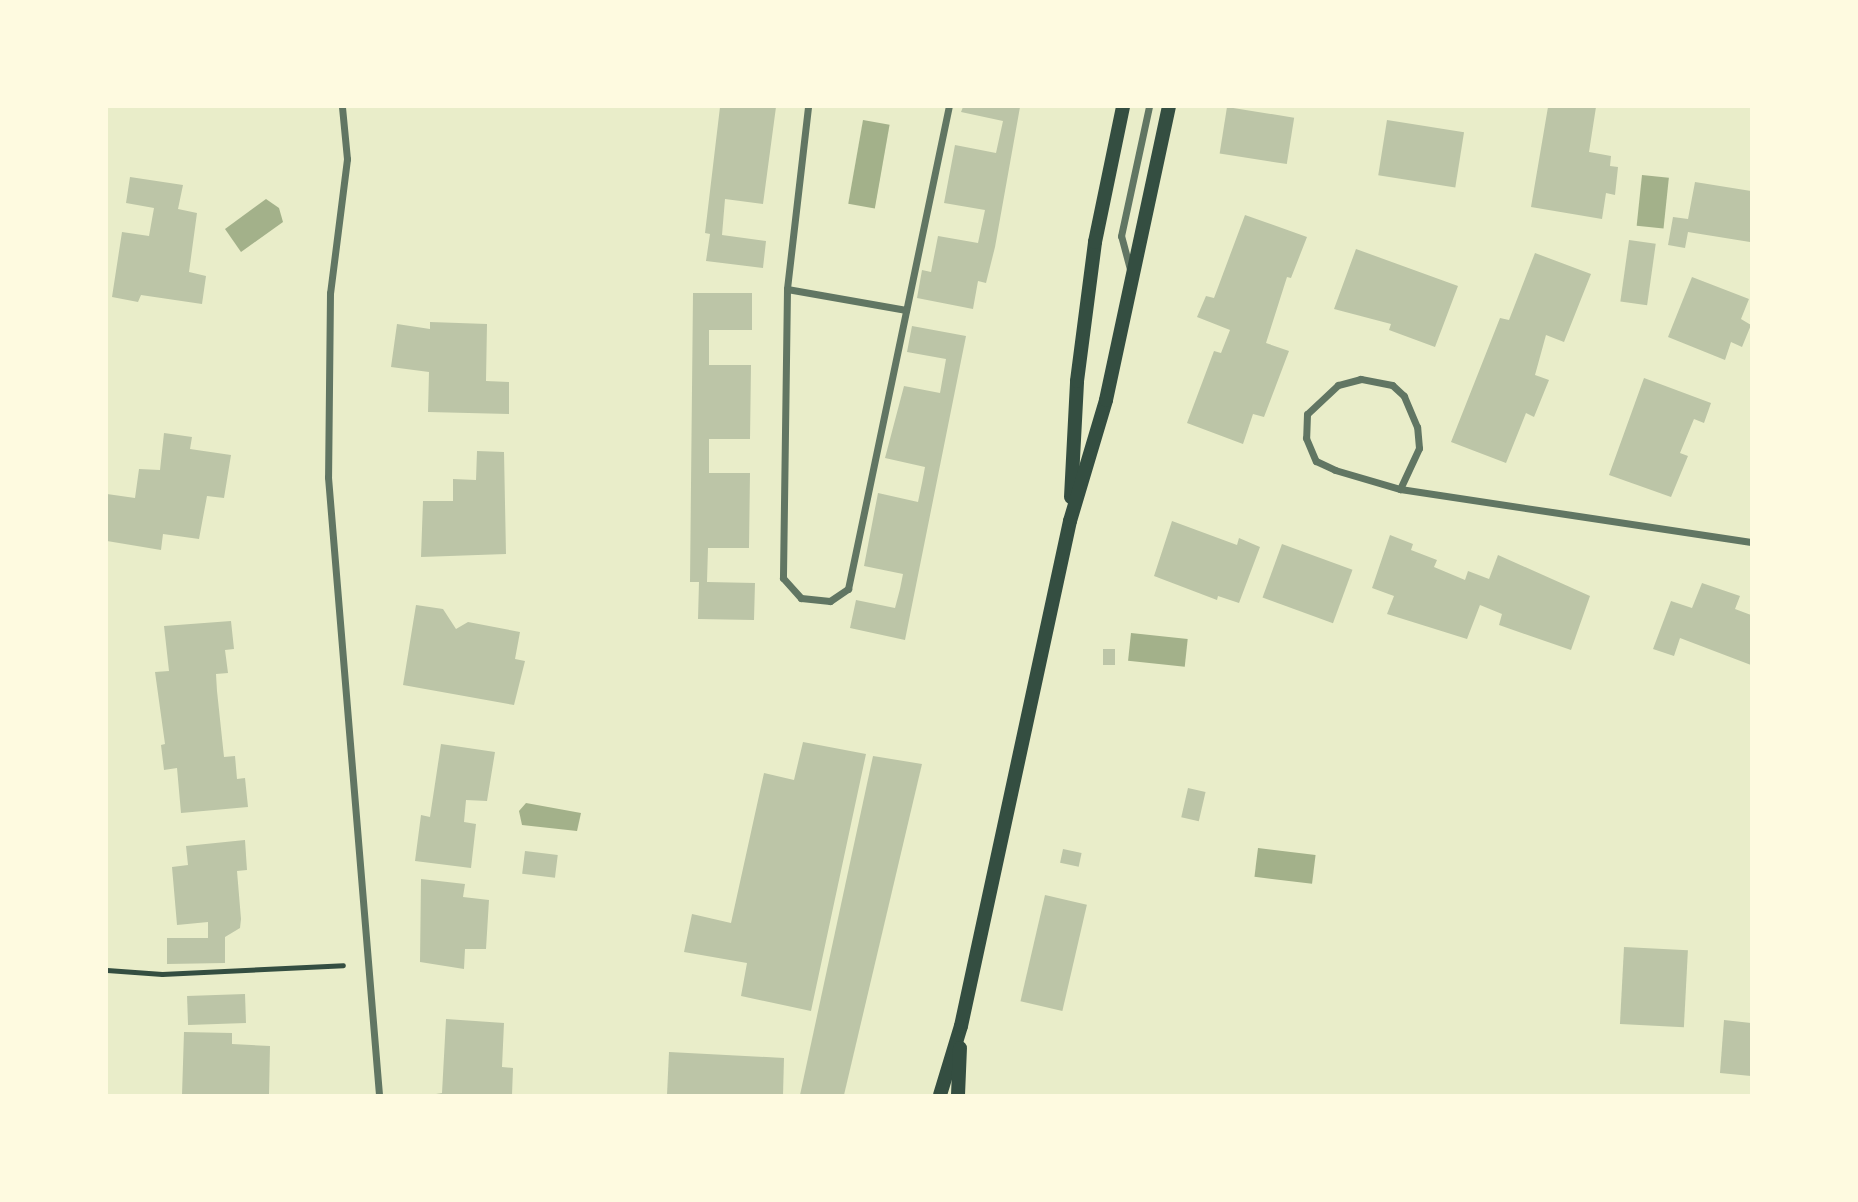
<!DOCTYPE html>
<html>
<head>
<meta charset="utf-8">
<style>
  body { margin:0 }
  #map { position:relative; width:1858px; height:1202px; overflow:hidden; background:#e9edc9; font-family:Commissioner,sans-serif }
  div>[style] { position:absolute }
  .water>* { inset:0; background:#a3b18a; transform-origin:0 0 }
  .building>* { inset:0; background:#bcc5a7; transform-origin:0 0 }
  .path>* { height:4.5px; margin:-2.25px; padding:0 2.25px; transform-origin:2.25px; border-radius:2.25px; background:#344e41 }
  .minor>* { height:7px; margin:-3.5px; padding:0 3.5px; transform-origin:3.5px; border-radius:3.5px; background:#617663 }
  .secondary>* { height:14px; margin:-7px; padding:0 7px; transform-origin:7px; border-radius:7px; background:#344e41 }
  span { translate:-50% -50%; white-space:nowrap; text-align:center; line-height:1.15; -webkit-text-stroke:5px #fefae0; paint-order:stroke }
  .frame { position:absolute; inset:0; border:108px solid #fefae0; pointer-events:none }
</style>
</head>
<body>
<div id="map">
  <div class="water">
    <div style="left:863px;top:120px;width:27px;height:85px;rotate:10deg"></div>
    <div style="left:1642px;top:175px;width:27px;height:51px;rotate:6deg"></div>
    <div style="clip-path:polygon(266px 199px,279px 208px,283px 222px,241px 252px,225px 229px)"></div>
    <div style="left:1131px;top:633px;width:57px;height:28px;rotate:6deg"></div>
    <div style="clip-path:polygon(526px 803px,581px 813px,577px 831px,522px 825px,519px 811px)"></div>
    <div style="left:1258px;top:848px;width:58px;height:29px;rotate:7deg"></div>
  </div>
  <div class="building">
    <div style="clip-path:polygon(720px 107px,776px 107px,763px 204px,725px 199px,722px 235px,766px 241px,763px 268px,706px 261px,710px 234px,705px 233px)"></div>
    <div style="clip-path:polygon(963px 107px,1020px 107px,995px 247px,986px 283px,978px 281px,973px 309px,917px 298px,922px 270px,931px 272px,938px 236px,978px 243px,985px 210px,944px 203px,955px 145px,996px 153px,1003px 121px,961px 112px)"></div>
    <div style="left:1227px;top:107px;width:68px;height:47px;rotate:9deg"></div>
    <div style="clip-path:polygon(1548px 107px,1596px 107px,1589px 152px,1611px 156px,1610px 166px,1618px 167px,1615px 195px,1606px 193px,1602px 219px,1531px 207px)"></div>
    <div style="left:1387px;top:120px;width:78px;height:56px;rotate:9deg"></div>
    <div style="clip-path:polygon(130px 177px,183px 185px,178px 209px,197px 213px,189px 272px,206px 276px,202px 304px,141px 295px,138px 302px,112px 297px,122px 232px,149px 236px,154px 208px,126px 203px)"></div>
    <div style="clip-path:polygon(1695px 182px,1751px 191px,1750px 242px,1688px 232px,1685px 248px,1668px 245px,1673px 217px,1688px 219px)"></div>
    <div style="clip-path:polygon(1245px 215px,1307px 237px,1291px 278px,1287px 277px,1266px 343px,1289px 351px,1264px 417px,1253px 414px,1243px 444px,1187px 423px,1214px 351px,1221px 353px,1230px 330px,1197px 317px,1206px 296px,1214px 298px)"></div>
    <div style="left:1629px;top:240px;width:27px;height:62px;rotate:8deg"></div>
    <div style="clip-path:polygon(1356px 249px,1458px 286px,1435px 347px,1389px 330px,1391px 324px,1334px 309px)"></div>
    <div style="clip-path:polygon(1535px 253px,1591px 274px,1564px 342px,1546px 335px,1535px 375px,1549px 380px,1534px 417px,1526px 413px,1506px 463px,1451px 442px,1500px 318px,1509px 320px)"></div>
    <div style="clip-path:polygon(1692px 277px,1749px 299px,1741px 319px,1751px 325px,1742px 347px,1731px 342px,1725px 360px,1668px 337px)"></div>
    <div style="clip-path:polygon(693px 293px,752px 293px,752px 330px,709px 330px,709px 365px,751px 365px,750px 439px,709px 439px,709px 473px,750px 473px,749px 548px,708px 548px,707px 582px,755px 583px,754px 620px,698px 619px,699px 582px,690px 582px)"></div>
    <div style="clip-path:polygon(430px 322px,487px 324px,486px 381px,509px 382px,509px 414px,428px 412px,429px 372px,391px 367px,397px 324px,430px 329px)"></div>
    <div style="clip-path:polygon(912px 326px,966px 336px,905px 640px,850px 628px,856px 600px,895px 608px,900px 589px,903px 574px,864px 566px,878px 493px,918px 502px,922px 483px,925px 467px,885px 458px,904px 386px,940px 393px,946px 359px,907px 352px)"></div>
    <div style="clip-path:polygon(1644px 378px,1711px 403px,1704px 423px,1694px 419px,1680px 453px,1688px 456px,1671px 497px,1609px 475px)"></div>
    <div style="clip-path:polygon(164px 433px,192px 437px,190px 449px,231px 455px,224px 498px,207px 496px,199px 539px,163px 534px,161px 550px,107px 541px,107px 494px,135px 498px,139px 469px,160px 470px)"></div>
    <div style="clip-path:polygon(477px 451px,504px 452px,506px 554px,421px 557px,423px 501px,453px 501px,453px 479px,476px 480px)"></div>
    <div style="clip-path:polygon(1172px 521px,1237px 545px,1239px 538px,1260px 547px,1239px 603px,1218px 596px,1217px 600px,1154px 576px)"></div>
    <div style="clip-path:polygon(1390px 535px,1413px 544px,1411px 550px,1437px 560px,1434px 567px,1465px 580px,1468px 571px,1489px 579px,1498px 555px,1590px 596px,1571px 650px,1499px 625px,1502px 614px,1480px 605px,1467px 639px,1387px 614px,1394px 596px,1372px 588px)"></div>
    <div style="left:1282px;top:544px;width:75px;height:57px;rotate:20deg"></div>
    <div style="clip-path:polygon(1702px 583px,1740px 596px,1735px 609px,1751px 615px,1751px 665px,1680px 638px,1674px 656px,1653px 649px,1671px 601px,1692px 608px)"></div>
    <div style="clip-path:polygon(416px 605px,443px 609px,456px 629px,468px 622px,520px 632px,515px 659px,525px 661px,514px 705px,403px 685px)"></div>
    <div style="clip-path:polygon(231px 621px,234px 649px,225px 650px,228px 673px,216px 674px,217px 691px,224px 757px,235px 756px,237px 779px,245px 778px,248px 807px,181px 813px,177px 768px,164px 770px,161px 745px,165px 744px,155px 672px,169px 671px,164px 626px)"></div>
    <div style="left:1103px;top:649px;width:12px;height:16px"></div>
    <div style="clip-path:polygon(803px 742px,866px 754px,811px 1011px,741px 996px,747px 963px,684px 952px,692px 914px,731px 923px,764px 773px,794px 780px)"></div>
    <div style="clip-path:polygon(441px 744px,495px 752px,487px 801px,466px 800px,464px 822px,476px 824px,471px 868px,415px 861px,421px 815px,430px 817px)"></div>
    <div style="clip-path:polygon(873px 756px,922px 764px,844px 1095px,800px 1095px)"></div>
    <div style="left:1188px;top:788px;width:18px;height:30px;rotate:13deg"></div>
    <div style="clip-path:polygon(245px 840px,247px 870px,237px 871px,241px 919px,240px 928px,225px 937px,225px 963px,167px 964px,167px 938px,208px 938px,208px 922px,177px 925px,172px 867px,188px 865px,186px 846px)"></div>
    <div style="left:1063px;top:849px;width:19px;height:14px;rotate:12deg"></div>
    <div style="left:525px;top:851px;width:33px;height:23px;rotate:7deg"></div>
    <div style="clip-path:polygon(421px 879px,465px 884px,463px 897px,489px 900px,486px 949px,465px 949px,464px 969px,420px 962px)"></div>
    <div style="left:1045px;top:895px;width:43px;height:109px;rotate:13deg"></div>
    <div style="left:1624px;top:947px;width:64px;height:77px;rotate:3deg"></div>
    <div style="left:245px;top:994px;width:29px;height:58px;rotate:88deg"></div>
    <div style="clip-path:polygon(446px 1019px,504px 1023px,502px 1067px,513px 1068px,512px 1095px,430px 1095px,442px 1093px)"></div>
    <div style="clip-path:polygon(1724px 1020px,1751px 1023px,1751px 1076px,1720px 1073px)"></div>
    <div style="clip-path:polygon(184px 1032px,232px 1033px,232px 1044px,270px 1046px,269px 1095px,182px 1095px)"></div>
    <div style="clip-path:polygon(669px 1052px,784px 1058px,783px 1095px,667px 1095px)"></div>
  </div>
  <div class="path">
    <div style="left:107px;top:970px;width:55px;rotate:4.2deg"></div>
    <div style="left:162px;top:974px;width:181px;rotate:-2.8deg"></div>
  </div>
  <div class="minor">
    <div style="left:342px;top:107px;width:52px;rotate:84.5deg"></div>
    <div style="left:347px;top:159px;width:135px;rotate:97.2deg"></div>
    <div style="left:330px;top:293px;width:184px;rotate:90.6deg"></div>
    <div style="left:328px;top:477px;width:620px;rotate:85.28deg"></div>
    <div style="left:808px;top:107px;width:183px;rotate:96.6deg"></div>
    <div style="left:787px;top:289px;width:289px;rotate:90.8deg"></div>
    <div style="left:783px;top:578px;width:27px;rotate:48deg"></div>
    <div style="left:801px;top:598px;width:29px;rotate:6deg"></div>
    <div style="left:830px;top:601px;width:22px;rotate:-34deg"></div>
    <div style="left:848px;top:589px;width:492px;rotate:-78.2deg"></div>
    <div style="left:1130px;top:269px;width:34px;rotate:-105deg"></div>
    <div style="left:1121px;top:236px;width:132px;rotate:-77.8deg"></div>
    <div style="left:787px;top:289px;width:121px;rotate:10deg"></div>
    <div style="left:1400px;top:489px;width:45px;rotate:-65.1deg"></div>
    <div style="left:1419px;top:448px;width:21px;rotate:-95deg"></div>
    <div style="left:1417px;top:427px;width:34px;rotate:-113deg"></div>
    <div style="left:1404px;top:396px;width:16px;rotate:-137deg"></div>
    <div style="left:1392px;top:385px;width:32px;rotate:-169deg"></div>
    <div style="left:1361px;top:379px;width:24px;rotate:165deg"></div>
    <div style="left:1338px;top:385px;width:42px;rotate:136.9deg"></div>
    <div style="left:1307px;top:414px;width:24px;rotate:92deg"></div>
    <div style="left:1306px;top:438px;width:25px;rotate:67deg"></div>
    <div style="left:1316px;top:461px;width:21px;rotate:25deg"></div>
    <div style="left:1335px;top:470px;width:68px;rotate:16.3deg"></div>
    <div style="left:1400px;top:489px;width:355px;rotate:8.6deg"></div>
  </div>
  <div class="secondary">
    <div style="left:1071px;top:497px;width:116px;rotate:-87deg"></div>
    <div style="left:1077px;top:381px;width:140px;rotate:-82.6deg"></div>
    <div style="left:1095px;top:242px;width:138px;rotate:-78.3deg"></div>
    <div style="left:940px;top:1095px;width:72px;rotate:-73.1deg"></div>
    <div style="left:961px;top:1026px;width:517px;rotate:-77.82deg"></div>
    <div style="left:1070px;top:521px;width:126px;rotate:-73.4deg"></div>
    <div style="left:1106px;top:400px;width:300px;rotate:-77.9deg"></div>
    <div style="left:958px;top:1095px;width:47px;rotate:-87.6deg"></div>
  </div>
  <div class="frame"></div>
</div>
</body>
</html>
